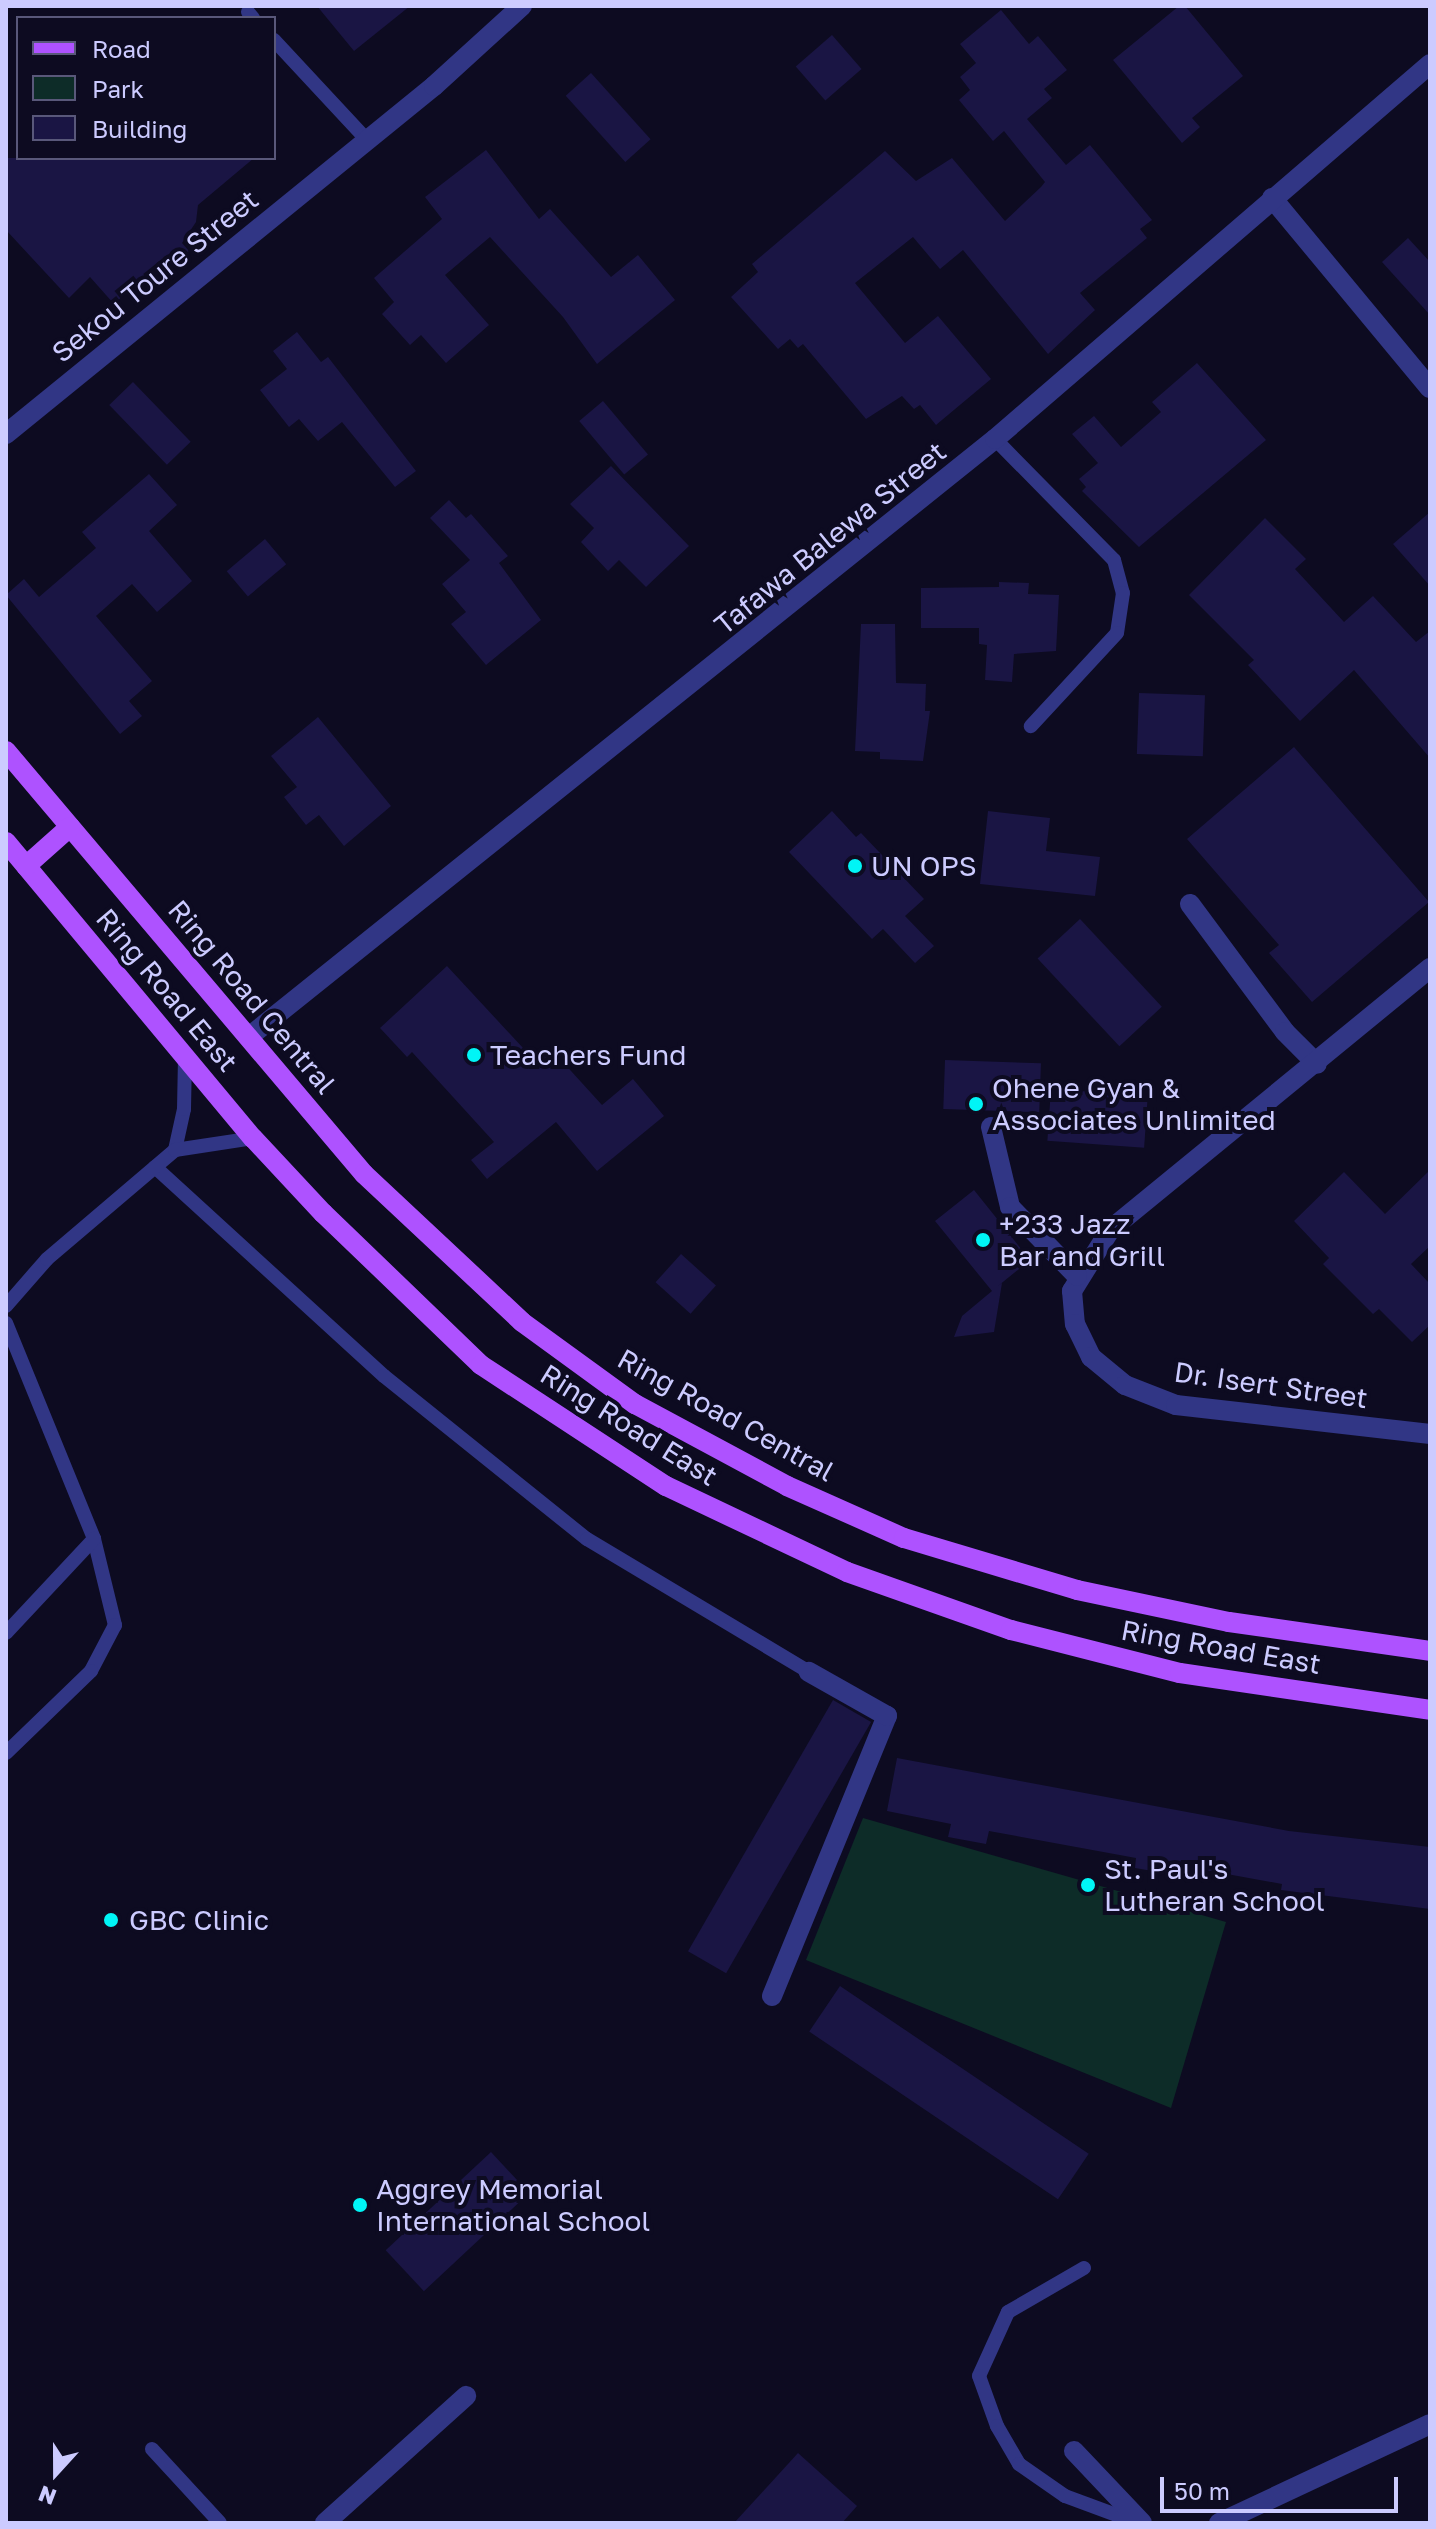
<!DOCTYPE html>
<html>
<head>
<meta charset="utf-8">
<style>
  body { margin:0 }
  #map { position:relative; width:1436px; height:2529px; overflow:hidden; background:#0d0b21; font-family:"Golos Text",sans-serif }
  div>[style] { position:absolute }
  .green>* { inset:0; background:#0d2c28 }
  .building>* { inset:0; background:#1a1544; transform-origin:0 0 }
  .service>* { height:14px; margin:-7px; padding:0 7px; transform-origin:7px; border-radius:7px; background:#313685 }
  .minor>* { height:20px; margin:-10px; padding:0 10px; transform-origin:10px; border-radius:10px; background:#313685 }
  .primary>* { height:20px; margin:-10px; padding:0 10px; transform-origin:10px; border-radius:10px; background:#ae52ff }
  .dots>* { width:22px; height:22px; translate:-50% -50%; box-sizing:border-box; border:4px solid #0d0b21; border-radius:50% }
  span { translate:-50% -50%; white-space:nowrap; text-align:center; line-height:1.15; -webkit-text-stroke:8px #0d0b21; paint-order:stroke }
  .street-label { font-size:28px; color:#cccbff }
  .poi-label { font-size:28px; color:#cccbff }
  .left { translate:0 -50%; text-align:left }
  .frame { position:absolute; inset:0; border:8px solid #cccbff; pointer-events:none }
  .legend { position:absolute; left:16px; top:16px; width:260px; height:144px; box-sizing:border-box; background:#0d0b21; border:2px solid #59587a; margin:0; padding:10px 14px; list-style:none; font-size:24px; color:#cccbff }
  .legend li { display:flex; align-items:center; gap:16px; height:40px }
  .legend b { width:40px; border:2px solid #59587a }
  .north { position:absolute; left:16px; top:2433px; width:80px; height:80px; -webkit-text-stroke:6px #0d0b21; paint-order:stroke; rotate:201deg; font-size:22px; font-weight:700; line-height:32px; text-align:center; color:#cccbff }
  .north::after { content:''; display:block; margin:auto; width:28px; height:36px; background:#cccbff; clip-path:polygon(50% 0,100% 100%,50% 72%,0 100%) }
  .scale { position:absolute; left:1160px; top:2477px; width:238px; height:36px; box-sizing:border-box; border:4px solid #cccbff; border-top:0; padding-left:10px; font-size:24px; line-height:28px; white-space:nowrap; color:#cccbff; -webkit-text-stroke:6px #0d0b21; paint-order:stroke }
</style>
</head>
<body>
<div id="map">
  <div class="green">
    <div style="clip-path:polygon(863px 1818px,1226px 1922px,1171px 2108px,806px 1960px)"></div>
  </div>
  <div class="building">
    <div style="clip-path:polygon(317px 6px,410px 6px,354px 51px)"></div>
    <div style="clip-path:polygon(1179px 6px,1185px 6px,1243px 76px,1192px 118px,1200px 127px,1182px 143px,1113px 60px)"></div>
    <div style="clip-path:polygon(1001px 10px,1029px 44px,1038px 36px,1067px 70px,1044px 89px,1052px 98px,1027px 119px,1066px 165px,1090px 145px,1152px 220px,1140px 229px,1147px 238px,1080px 293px,1095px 310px,1048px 354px,963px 250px,940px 269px,913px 237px,855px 283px,905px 343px,938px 316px,991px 379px,936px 425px,920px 405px,914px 409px,902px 396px,866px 419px,803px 344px,798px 348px,790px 339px,778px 349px,731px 297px,758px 272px,752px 264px,885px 151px,916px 181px,952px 158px,1005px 221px,1041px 187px,1045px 182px,1004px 131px,993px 141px,959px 100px,970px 90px,960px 77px,976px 63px,960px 44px)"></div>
    <div style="left:832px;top:35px;width:45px;height:48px;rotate:49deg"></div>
    <div style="left:591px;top:73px;width:89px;height:34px;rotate:48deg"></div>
    <div style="clip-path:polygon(486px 150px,539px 219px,550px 209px,611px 277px,638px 255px,675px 300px,597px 364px,563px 317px,490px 237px,445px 275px,489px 325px,446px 363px,421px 335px,410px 345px,382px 314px,394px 302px,374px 278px,442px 219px,425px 197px)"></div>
    <div style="clip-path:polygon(6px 158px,254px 158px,198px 205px,196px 222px,182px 243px,189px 251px,162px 273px,156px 266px,114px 304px,90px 277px,69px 298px,6px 230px)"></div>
    <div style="clip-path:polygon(1408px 238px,1430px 262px,1430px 315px,1382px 262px)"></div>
    <div style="clip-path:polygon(297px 332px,321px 362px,328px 357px,416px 471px,395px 487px,342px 422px,318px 441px,299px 419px,289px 427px,260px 390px,287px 369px,273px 351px)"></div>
    <div style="clip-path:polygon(1197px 363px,1266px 440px,1139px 547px,1082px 491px,1086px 487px,1079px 479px,1098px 463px,1072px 434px,1094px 416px,1121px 447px,1161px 412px,1152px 402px)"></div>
    <div style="left:133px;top:382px;width:83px;height:33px;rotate:46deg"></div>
    <div style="left:603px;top:401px;width:70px;height:31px;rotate:50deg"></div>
    <div style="clip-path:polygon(611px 466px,689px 546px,646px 587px,619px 560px,608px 571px,581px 542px,594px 528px,570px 504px)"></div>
    <div style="clip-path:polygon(149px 474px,177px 505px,149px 531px,192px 581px,157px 612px,132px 584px,96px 616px,152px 681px,129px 701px,142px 716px,120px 734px,6px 595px,24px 579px,39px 597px,96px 548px,82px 532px)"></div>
    <div style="clip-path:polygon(449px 500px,466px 518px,471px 514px,508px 556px,499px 563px,541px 620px,486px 665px,451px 624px,466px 612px,442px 584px,470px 560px,430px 518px)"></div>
    <div style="clip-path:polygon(1430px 512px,1430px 586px,1393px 544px)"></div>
    <div style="clip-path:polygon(1265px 518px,1306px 559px,1295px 569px,1344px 622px,1373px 596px,1416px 642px,1430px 631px,1430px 758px,1354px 670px,1300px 721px,1248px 665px,1254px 660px,1189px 595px)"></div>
    <div style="left:265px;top:539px;width:33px;height:50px;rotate:50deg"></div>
    <div style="clip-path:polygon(999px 582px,1029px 583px,1028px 594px,1059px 595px,1056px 651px,1014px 654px,1012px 682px,985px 680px,987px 645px,979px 644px,979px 628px,921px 628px,921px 588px,999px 587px)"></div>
    <div style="clip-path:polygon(861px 624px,895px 624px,896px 683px,926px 684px,925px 711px,930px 711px,923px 761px,880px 759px,880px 752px,855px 751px)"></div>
    <div style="left:1139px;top:693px;width:66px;height:61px;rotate:2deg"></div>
    <div style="clip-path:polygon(318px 717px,391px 806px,344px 846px,319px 815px,306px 825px,284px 797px,297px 787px,271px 756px)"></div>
    <div style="clip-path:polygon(1294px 747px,1429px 902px,1312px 1002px,1269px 953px,1279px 945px,1187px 839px)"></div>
    <div style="clip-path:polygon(832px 811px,856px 837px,861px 833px,924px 899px,905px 916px,934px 946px,915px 963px,883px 929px,872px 939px,789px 852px)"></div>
    <div style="clip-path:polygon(988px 811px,1050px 818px,1046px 851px,1100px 857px,1095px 896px,980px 884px)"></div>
    <div style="left:1080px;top:919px;width:120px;height:58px;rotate:47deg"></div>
    <div style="clip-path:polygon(447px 966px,536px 1062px,551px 1049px,602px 1105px,633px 1079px,664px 1116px,597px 1171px,556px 1122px,487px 1179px,471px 1160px,494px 1142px,412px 1052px,407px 1057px,380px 1028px)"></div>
    <div style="left:945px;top:1060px;width:96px;height:49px;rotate:2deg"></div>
    <div style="left:1051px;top:1089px;width:97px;height:52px;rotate:4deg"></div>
    <div style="clip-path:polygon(1430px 1170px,1430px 1246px,1411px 1264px,1430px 1284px,1430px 1325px,1412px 1342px,1379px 1309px,1373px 1314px,1323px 1264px,1329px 1258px,1294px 1221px,1344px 1172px,1385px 1214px)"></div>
    <div style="clip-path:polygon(974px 1190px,1030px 1260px,998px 1286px,1002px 1283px,994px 1332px,954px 1337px,962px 1316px,992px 1291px,935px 1221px)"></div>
    <div style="left:681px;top:1254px;width:47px;height:38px;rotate:42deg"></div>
    <div style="left:833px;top:1700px;width:44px;height:290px;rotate:30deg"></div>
    <div style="clip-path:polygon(897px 1758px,1289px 1831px,1430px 1847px,1430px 1909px,1281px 1890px,1282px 1884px,1172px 1864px,1170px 1874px,1135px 1868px,1136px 1858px,989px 1831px,986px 1844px,948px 1837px,951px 1824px,887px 1811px)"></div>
    <div style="left:840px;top:1986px;width:300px;height:55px;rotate:34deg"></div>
    <div style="left:491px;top:2152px;width:56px;height:144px;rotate:47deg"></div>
    <div style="clip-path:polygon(798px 2453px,857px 2506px,842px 2523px,734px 2523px)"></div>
  </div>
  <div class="service">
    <div style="left:248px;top:12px;width:8px;rotate:50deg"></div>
    <div style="left:274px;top:40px;width:137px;rotate:47.1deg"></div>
    <div style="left:995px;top:439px;width:170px;rotate:45.5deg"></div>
    <div style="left:1114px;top:560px;width:34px;rotate:75deg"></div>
    <div style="left:1123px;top:593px;width:40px;rotate:98.5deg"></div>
    <div style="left:1117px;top:633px;width:127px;rotate:132.8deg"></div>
    <div style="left:175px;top:1150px;width:42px;rotate:-77.6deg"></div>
    <div style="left:184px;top:1109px;width:53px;rotate:-88.9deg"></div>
    <div style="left:155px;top:1167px;width:310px;rotate:42.4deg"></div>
    <div style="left:384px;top:1376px;width:260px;rotate:38.8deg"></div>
    <div style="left:587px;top:1539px;width:259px;rotate:30.9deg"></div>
    <div style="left:6px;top:1306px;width:62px;rotate:-48.9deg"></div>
    <div style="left:47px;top:1259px;width:168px;rotate:-40.4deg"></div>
    <div style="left:175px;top:1150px;width:79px;rotate:-8.7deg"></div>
    <div style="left:6px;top:1323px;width:233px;rotate:67.8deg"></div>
    <div style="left:94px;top:1539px;width:89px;rotate:76.3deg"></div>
    <div style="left:115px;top:1625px;width:52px;rotate:117.6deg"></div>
    <div style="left:91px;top:1671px;width:118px;rotate:136deg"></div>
    <div style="left:6px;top:1633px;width:129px;rotate:-46.9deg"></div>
    <div style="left:1084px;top:2268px;width:88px;rotate:149.9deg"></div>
    <div style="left:1008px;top:2312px;width:70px;rotate:114.4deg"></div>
    <div style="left:979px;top:2376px;width:53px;rotate:70.2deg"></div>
    <div style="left:997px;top:2426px;width:44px;rotate:59.9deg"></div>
    <div style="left:1019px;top:2464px;width:56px;rotate:34.8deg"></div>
    <div style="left:1065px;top:2496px;width:78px;rotate:20.3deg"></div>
    <div style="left:152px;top:2449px;width:100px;rotate:47.4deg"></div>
  </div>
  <div class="minor">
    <div style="left:1272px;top:198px;width:247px;rotate:50.3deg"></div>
    <div style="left:6px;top:434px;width:552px;rotate:-39.11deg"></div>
    <div style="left:434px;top:86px;width:119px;rotate:-42.3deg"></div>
    <div style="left:1190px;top:904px;width:159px;rotate:53.4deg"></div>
    <div style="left:1285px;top:1032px;width:45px;rotate:45deg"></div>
    <div style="left:1430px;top:968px;width:414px;rotate:140.7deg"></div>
    <div style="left:1110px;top:1230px;width:72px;rotate:121.9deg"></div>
    <div style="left:1072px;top:1291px;width:33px;rotate:85deg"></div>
    <div style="left:1075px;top:1324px;width:37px;rotate:64deg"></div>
    <div style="left:1091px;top:1357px;width:44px;rotate:39.5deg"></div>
    <div style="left:1125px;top:1385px;width:55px;rotate:21.4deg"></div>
    <div style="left:1176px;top:1405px;width:256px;rotate:6.5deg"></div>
    <div style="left:250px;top:1036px;width:955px;rotate:-38.71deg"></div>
    <div style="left:995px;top:439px;width:574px;rotate:-40.76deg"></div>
    <div style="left:991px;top:1127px;width:82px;rotate:76.6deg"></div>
    <div style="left:1010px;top:1207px;width:96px;rotate:45.8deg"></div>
    <div style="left:772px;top:1996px;width:303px;rotate:-67.7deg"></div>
    <div style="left:887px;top:1716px;width:90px;rotate:-150.6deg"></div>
    <div style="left:1074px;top:2451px;width:99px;rotate:46.6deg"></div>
    <div style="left:325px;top:2523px;width:190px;rotate:-42deg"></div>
    <div style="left:1219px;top:2523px;width:233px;rotate:-25.1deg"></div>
  </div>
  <div class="primary">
    <div style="left:6px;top:751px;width:554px;rotate:49.76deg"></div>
    <div style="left:364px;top:1174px;width:216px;rotate:43.1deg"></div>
    <div style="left:522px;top:1322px;width:140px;rotate:36deg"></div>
    <div style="left:635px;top:1404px;width:173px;rotate:28.3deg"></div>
    <div style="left:787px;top:1486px;width:128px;rotate:24deg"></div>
    <div style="left:904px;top:1538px;width:181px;rotate:16.7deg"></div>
    <div style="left:1077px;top:1590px;width:155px;rotate:11.9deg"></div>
    <div style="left:1229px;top:1622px;width:203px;rotate:8.2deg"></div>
    <div style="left:6px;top:842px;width:386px;rotate:50.2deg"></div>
    <div style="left:253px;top:1138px;width:103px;rotate:47deg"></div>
    <div style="left:323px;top:1213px;width:219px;rotate:43.9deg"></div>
    <div style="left:481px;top:1365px;width:221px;rotate:33.2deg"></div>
    <div style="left:666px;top:1486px;width:200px;rotate:25.4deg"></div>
    <div style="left:847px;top:1572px;width:174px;rotate:19.5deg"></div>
    <div style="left:1011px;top:1630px;width:174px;rotate:14.3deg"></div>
    <div style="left:1180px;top:1673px;width:253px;rotate:8.4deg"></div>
    <div style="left:26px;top:866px;width:59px;rotate:-41.6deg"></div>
  </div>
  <div class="dots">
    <div style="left:855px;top:866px;background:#00f5f6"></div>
    <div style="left:474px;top:1055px;background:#00f5f6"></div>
    <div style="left:976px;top:1104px;background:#00f5f6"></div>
    <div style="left:983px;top:1240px;background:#00f5f6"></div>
    <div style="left:1088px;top:1885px;background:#00f5f6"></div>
    <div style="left:111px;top:1920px;background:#00f5f6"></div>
    <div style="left:360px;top:2205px;background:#00f5f6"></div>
  </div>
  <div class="street-label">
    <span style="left:155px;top:276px;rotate:-39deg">Sekou Toure Street</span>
    <span style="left:830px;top:538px;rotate:-39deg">Tafawa Balewa Street</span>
    <span style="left:167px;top:990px;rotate:50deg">Ring Road East</span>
    <span style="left:252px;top:997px;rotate:50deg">Ring Road Central</span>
    <span style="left:1271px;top:1385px;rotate:8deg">Dr. Isert Street</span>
    <span style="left:726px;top:1415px;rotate:29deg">Ring Road Central</span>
    <span style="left:629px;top:1425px;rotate:32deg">Ring Road East</span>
    <span style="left:1221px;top:1647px;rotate:10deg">Ring Road East</span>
  </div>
  <div class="poi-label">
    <span class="left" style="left:871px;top:866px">UN OPS</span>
    <span class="left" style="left:490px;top:1055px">Teachers Fund</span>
    <span class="left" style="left:992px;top:1104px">Ohene Gyan &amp;<br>Associates Unlimited</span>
    <span class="left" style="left:999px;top:1240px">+233 Jazz<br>Bar and Grill</span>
    <span class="left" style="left:1104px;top:1885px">St. Paul's<br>Lutheran School</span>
    <span class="left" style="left:129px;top:1920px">GBC Clinic</span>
    <span class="left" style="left:376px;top:2205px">Aggrey Memorial<br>International School</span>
  </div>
  <div class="frame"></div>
  <ul class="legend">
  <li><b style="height:10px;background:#ae52ff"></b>Road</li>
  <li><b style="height:22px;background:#0d2c28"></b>Park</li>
  <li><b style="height:22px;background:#1a1544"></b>Building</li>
  </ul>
  <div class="north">N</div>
  <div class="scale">50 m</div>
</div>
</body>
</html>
